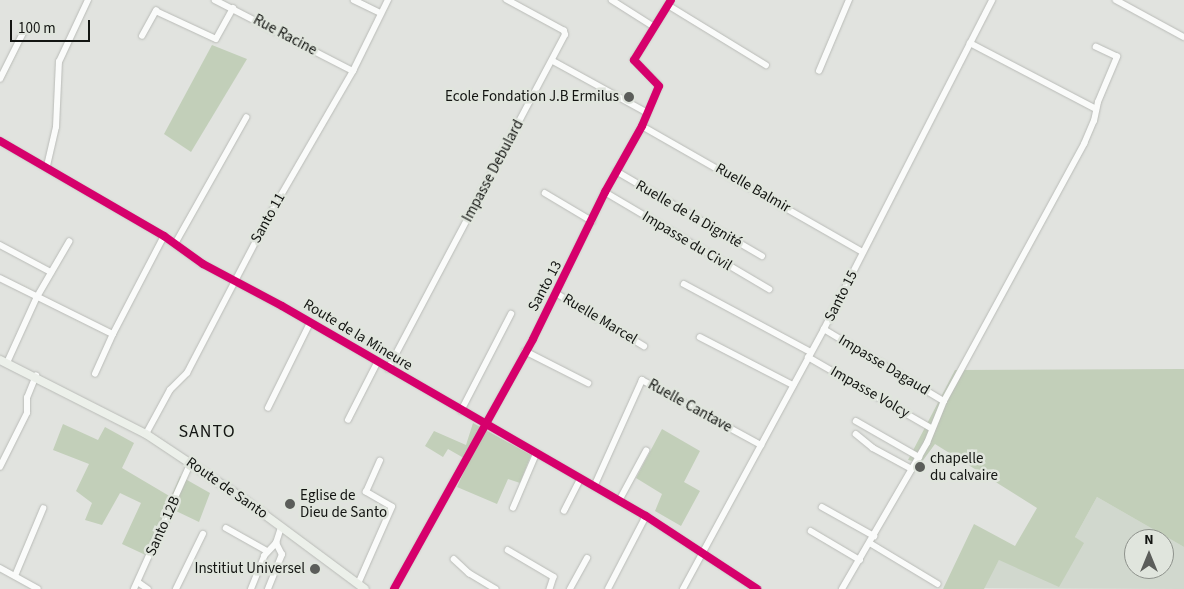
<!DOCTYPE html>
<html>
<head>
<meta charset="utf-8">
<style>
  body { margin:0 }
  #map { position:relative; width:1184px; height:589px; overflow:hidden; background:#e1e3df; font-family:"Source Sans 3",sans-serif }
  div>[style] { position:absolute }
  .built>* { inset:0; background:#d1d8ce }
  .green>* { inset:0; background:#c2cfb9 }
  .roads { filter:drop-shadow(0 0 1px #b9bbb7) drop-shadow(0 0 1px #b9bbb7) }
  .minor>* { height:5.5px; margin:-2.75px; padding:0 2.75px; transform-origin:2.75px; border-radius:2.75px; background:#fafbfa }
  .major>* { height:8px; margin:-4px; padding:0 4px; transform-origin:4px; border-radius:4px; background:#ecf0ea }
  .cycleway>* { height:8px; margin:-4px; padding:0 4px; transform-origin:4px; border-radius:4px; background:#d6006c }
  .dots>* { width:14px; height:14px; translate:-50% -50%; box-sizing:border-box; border:2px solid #e0e5dd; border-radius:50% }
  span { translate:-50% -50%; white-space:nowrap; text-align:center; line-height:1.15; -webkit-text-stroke:5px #e0e5dd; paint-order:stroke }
  .street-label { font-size:15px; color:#131512 }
  .poi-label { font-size:15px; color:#131512 }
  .right { translate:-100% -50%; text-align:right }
  .left { translate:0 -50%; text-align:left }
  .quarter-label { font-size:18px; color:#131512; letter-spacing:1px }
  .north { position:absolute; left:1124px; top:529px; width:50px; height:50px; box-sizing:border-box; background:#e0e5dd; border:1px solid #8e928c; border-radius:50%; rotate:0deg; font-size:14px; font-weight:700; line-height:20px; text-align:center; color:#131512 }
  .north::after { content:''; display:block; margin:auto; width:18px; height:22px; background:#5b5d5a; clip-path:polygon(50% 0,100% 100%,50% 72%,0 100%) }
  .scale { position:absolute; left:10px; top:20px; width:80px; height:22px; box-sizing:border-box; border:2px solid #131512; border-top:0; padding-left:6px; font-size:15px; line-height:18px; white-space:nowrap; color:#131512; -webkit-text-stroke:4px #e0e5dd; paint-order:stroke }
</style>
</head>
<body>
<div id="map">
  <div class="built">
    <div style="clip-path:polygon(evenodd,1097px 497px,1184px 547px,1184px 589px,983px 588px,999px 560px,1083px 543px,1075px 537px,1097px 497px,1134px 539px,1164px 539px,1164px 569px,1134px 569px,1134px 539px)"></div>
  </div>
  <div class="green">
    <div style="clip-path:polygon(212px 45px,247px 59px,191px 152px,164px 134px)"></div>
    <div style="clip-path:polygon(1184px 369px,1184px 547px,1097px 497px,1075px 537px,1084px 543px,1059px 587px,999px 560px,984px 589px,943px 589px,974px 524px,1015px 546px,1037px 508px,935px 444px,921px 463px,908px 460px,955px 370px)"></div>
    <div style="clip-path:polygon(473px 423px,531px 455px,520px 483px,508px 479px,497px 504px,457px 487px,469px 461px,448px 449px,443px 457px,425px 446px,434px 431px,466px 445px)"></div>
    <div style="clip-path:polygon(63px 424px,98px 440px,105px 427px,134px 443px,122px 468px,171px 497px,180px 476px,210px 493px,199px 522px,176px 511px,152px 558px,122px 544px,141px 503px,120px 493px,102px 525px,85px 520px,92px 503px,76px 491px,89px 464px,53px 450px)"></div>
    <div style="clip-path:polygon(662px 429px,700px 451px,684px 482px,700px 491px,681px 526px,655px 511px,662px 494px,636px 478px)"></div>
  </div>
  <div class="roads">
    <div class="minor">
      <div style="left:215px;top:0;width:155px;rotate:27.2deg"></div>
      <div style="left:354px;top:0;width:30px;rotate:26deg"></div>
      <div style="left:612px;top:0;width:49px;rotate:32.4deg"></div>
      <div style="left:1116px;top:0;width:77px;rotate:28.6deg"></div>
      <div style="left:668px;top:5px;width:115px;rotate:31.5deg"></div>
      <div style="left:142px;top:36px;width:29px;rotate:-61deg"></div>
      <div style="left:156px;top:11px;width:66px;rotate:25deg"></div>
      <div style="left:216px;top:39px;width:35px;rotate:-61deg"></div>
      <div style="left:970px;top:43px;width:142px;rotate:27.6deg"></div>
      <div style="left:553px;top:61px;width:106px;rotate:28.7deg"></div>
      <div style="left:819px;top:71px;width:77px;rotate:-67.1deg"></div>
      <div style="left:0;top:79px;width:58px;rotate:-63.4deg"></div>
      <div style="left:642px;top:126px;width:254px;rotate:29.7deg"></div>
      <div style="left:0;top:141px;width:190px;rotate:30.1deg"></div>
      <div style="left:164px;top:236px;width:48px;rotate:35.7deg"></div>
      <div style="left:203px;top:264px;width:89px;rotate:28deg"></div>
      <div style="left:282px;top:306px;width:420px;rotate:30deg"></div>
      <div style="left:646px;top:516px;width:133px;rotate:33.3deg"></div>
      <div style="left:47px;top:166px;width:40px;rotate:-77deg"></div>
      <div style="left:56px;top:127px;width:65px;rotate:-87.4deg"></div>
      <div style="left:59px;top:62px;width:68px;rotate:-64.9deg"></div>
      <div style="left:616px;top:171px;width:169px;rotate:30.2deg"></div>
      <div style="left:605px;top:192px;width:191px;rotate:30.6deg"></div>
      <div style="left:545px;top:193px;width:55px;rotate:30.8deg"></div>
      <div style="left:175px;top:244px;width:145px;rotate:-60.6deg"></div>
      <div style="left:0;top:245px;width:58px;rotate:27.9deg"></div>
      <div style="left:0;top:278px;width:126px;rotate:26.4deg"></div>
      <div style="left:113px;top:334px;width:110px;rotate:-62.5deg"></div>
      <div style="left:684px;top:284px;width:144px;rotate:28.2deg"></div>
      <div style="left:556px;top:293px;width:103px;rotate:31.1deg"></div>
      <div style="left:824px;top:329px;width:140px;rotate:31deg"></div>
      <div style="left:700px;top:337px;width:105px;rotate:27.3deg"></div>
      <div style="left:525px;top:351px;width:71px;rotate:26.9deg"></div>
      <div style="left:808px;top:357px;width:142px;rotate:30deg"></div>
      <div style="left:7px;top:363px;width:72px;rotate:-65.6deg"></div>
      <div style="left:37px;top:297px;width:64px;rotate:-59.8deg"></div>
      <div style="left:388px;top:369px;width:378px;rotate:-62.1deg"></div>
      <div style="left:565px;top:35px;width:4px;rotate:-104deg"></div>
      <div style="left:564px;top:31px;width:65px;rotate:-151.5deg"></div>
      <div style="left:95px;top:374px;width:44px;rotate:-65.8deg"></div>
      <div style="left:268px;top:408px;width:95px;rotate:-63.7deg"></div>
      <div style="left:461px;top:411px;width:109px;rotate:-62.7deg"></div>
      <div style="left:348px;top:420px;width:64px;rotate:-63deg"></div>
      <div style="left:856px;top:421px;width:73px;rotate:29.7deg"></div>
      <div style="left:146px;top:434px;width:50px;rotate:-61.4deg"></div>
      <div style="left:170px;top:390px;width:24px;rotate:-45deg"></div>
      <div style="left:187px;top:373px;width:177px;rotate:-62.4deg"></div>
      <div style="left:269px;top:216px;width:168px;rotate:-59.9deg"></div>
      <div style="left:353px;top:71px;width:79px;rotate:-63.8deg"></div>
      <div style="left:856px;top:434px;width:22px;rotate:39deg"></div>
      <div style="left:873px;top:448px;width:44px;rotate:28.3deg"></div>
      <div style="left:0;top:467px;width:60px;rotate:-63.4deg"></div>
      <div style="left:27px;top:413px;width:15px;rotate:-90deg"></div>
      <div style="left:27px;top:398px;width:24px;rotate:-68deg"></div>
      <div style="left:594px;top:487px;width:117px;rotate:-65.8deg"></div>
      <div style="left:642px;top:380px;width:136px;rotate:28.6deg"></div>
      <div style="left:619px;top:501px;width:57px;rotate:-61.6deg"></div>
      <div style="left:822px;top:507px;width:60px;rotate:29.1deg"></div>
      <div style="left:513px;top:508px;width:59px;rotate:-66.9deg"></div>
      <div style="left:564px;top:511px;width:36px;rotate:-63deg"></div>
      <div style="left:226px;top:528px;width:47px;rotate:29.3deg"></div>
      <div style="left:811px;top:531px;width:57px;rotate:30.6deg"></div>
      <div style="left:870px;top:543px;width:79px;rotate:31.1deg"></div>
      <div style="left:508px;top:550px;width:53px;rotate:30.4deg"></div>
      <div style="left:554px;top:577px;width:13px;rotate:108deg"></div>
      <div style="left:454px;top:559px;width:21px;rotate:43deg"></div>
      <div style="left:469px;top:573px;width:31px;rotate:31deg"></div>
      <div style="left:0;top:568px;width:43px;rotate:28.9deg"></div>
      <div style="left:15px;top:576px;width:73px;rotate:-67.3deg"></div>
      <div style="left:138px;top:582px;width:12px;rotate:35deg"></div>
      <div style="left:358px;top:584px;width:84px;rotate:-66.2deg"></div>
      <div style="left:392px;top:507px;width:30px;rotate:-150deg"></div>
      <div style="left:366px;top:492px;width:34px;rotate:-66deg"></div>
      <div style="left:134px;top:589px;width:139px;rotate:-65.8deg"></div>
      <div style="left:176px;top:589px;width:61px;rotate:-63.9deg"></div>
      <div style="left:251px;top:589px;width:35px;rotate:-68deg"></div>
      <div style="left:264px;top:556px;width:18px;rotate:-47deg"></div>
      <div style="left:268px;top:589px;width:37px;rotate:-68deg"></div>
      <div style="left:282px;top:555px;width:13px;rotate:-117deg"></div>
      <div style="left:276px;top:543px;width:16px;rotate:-72deg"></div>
      <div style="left:394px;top:589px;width:286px;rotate:-60.9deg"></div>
      <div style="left:533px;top:339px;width:164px;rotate:-63.9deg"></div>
      <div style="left:605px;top:192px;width:76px;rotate:-60.7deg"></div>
      <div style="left:642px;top:126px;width:43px;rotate:-67deg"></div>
      <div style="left:659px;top:86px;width:36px;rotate:-134deg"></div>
      <div style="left:634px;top:60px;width:70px;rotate:-58.3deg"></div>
      <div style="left:570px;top:589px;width:35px;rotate:-61deg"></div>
      <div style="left:608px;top:589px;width:82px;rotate:-62.5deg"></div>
      <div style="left:683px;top:589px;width:296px;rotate:-61.5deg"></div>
      <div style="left:824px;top:329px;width:369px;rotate:-62.9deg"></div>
      <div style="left:842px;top:589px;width:169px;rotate:-59.8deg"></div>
      <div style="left:927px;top:443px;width:45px;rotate:-68deg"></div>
      <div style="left:944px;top:401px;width:293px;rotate:-61.4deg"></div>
      <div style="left:1084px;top:144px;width:25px;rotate:-67deg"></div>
      <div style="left:1094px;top:121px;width:19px;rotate:-78deg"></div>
      <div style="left:1098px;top:102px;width:49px;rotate:-67.1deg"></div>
      <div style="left:1117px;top:57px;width:23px;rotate:-155deg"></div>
    </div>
    <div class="major">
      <div style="left:0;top:360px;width:164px;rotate:26.9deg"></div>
      <div style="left:146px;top:434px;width:114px;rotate:33.6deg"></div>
      <div style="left:241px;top:497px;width:154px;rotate:36.6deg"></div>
    </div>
  </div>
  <div class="cycleway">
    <div style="left:0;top:141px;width:190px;rotate:30.1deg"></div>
    <div style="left:164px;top:236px;width:48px;rotate:35.7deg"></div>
    <div style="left:203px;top:264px;width:89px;rotate:28deg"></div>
    <div style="left:282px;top:306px;width:420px;rotate:30deg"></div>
    <div style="left:646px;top:516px;width:133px;rotate:33.3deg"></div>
    <div style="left:394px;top:589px;width:286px;rotate:-60.9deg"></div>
    <div style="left:533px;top:339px;width:164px;rotate:-63.9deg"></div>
    <div style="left:605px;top:192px;width:76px;rotate:-60.7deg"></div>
    <div style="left:642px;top:126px;width:43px;rotate:-67deg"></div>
    <div style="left:659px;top:86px;width:36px;rotate:-134deg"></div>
    <div style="left:634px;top:60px;width:70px;rotate:-58.3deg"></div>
  </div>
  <div class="dots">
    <div style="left:629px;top:97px;background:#5b5d5a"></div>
    <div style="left:920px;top:467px;background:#5b5d5a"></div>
    <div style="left:290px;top:504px;background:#5b5d5a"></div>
    <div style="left:315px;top:569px;background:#5b5d5a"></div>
  </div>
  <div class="street-label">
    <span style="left:285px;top:35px;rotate:28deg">Rue Racine</span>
    <span style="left:493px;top:171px;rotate:-62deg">Impasse Debulard</span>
    <span style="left:753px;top:188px;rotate:30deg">Ruelle Balmir</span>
    <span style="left:689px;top:214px;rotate:30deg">Ruelle de la Dignité</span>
    <span style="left:268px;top:218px;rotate:-61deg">Santo 11</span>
    <span style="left:687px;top:241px;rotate:31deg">Impasse du Civil</span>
    <span style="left:545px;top:286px;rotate:-62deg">Santo 13</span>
    <span style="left:841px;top:296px;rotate:-63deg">Santo 15</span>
    <span style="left:600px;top:319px;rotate:31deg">Ruelle Marcel</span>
    <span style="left:358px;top:335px;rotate:31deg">Route de la Mineure</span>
    <span style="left:884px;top:365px;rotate:31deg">Impasse Dagaud</span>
    <span style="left:870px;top:392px;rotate:30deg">Impasse Volcy</span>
    <span style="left:690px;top:406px;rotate:29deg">Ruelle Cantave</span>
    <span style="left:227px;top:488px;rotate:35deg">Route de Santo</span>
    <span style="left:163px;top:526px;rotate:-66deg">Santo 12B</span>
  </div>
  <div class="poi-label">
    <span class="right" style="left:619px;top:97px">Ecole Fondation J.B Ermilus</span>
    <span class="left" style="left:930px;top:467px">chapelle<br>du calvaire</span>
    <span class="left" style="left:300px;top:504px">Eglise de<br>Dieu de Santo</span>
    <span class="right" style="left:305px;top:569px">Institiut Universel</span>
  </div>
  <div class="quarter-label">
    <span style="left:207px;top:432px">SANTO</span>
  </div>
  <div class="north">N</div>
  <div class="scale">100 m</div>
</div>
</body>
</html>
